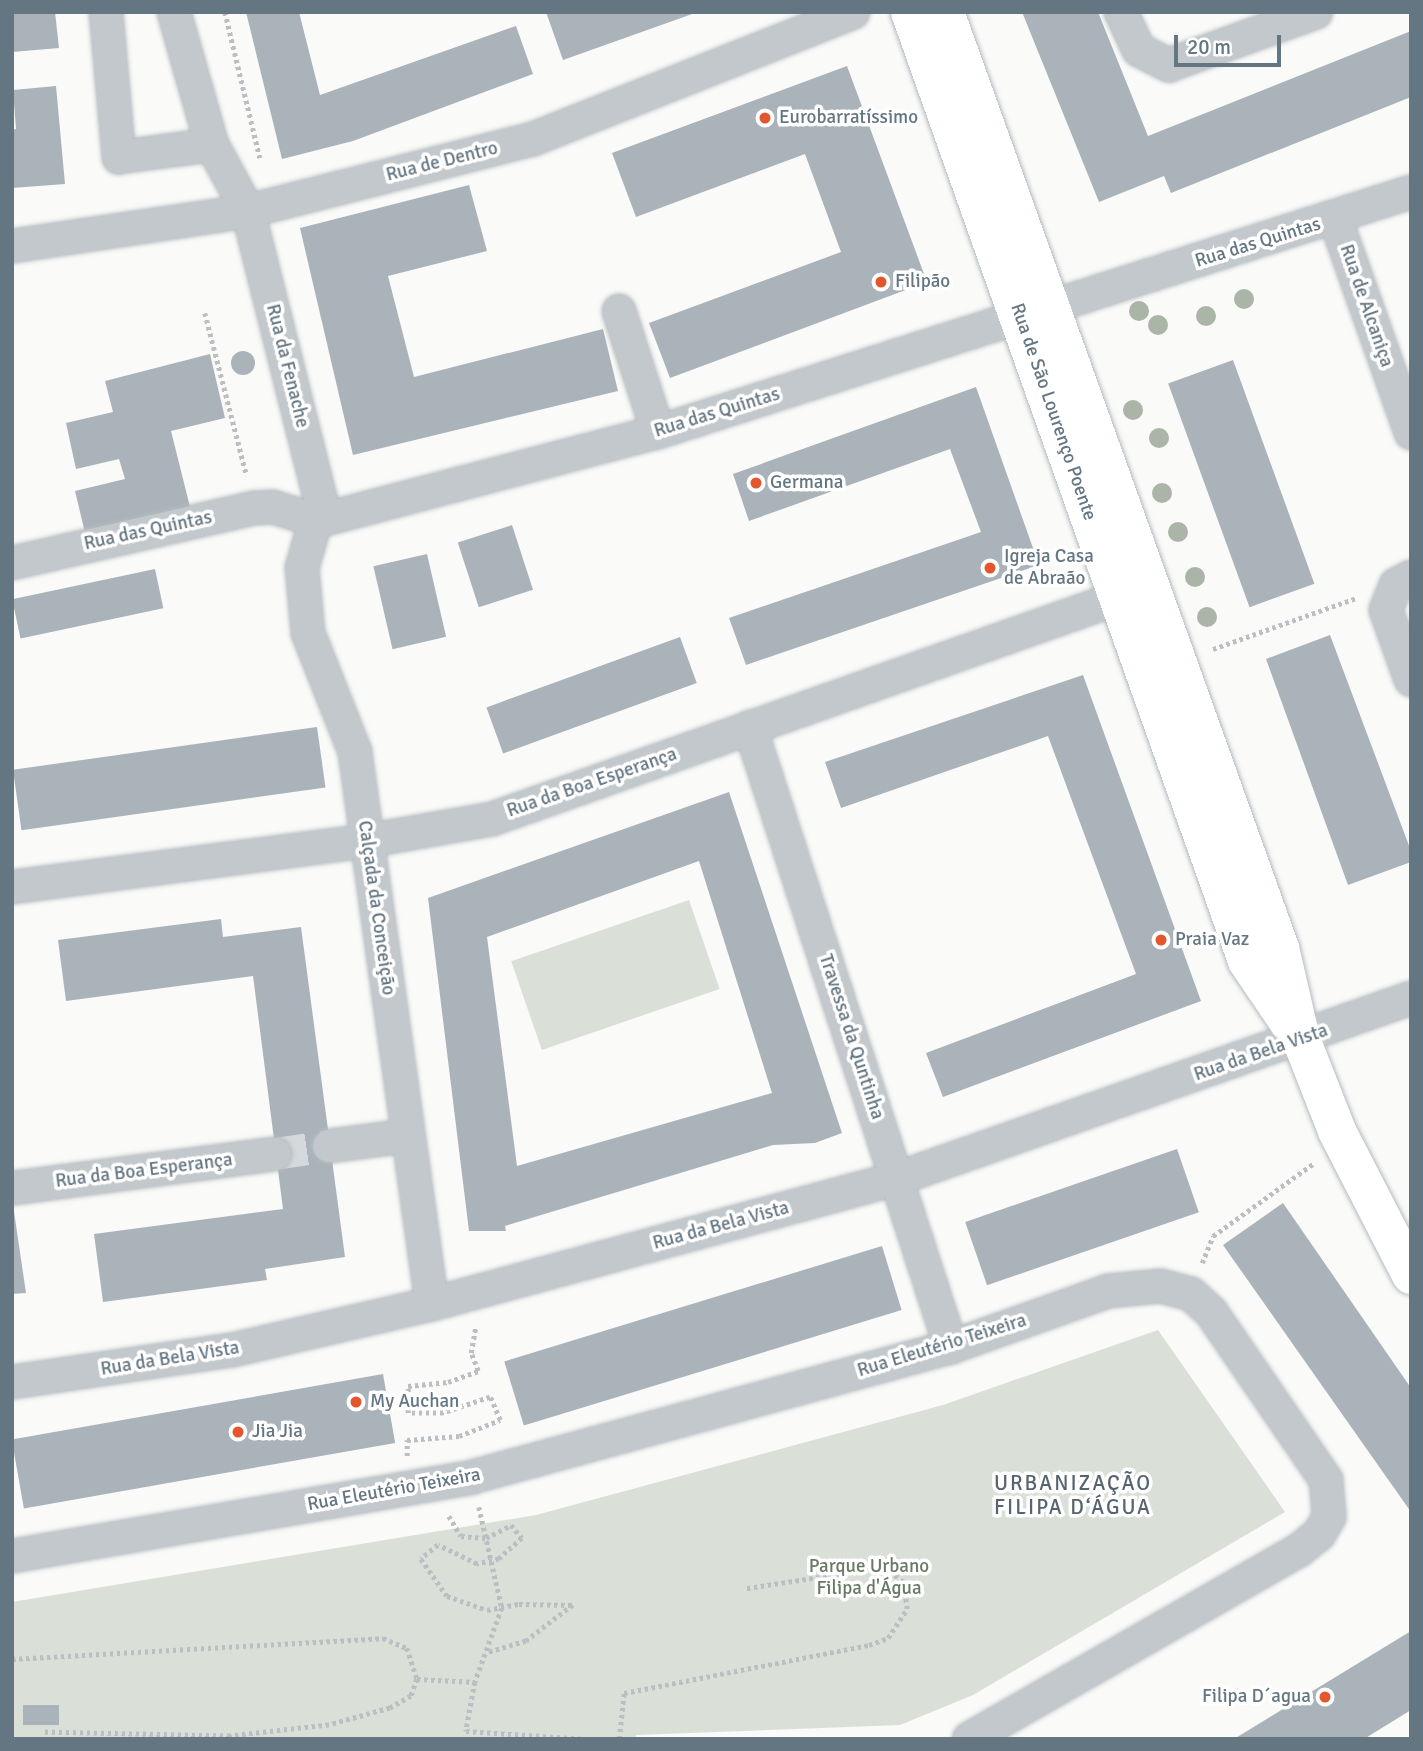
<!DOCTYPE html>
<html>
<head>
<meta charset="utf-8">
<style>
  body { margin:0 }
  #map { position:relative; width:1423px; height:1751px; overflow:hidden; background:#fafaf8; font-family:Signika,sans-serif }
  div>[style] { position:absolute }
  .green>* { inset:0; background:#dadfd7; transform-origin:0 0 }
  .building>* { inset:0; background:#aab3b9; transform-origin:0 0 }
  .round { border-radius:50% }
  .street-tunnel>* { height:32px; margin-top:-16px; transform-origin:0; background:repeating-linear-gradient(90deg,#d5d9db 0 32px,transparent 0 48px) }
  .path>* { height:4.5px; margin-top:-2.25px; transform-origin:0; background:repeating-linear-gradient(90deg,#bbbfc2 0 3.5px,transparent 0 7px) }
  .roads { filter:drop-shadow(0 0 2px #b3babf) drop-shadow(0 0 2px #b3babf) }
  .street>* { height:32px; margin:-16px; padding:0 16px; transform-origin:16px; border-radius:16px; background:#c3c8cc }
  .secondary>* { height:38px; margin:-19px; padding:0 19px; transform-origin:19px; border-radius:19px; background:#fff }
  .trees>* { width:20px; height:20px; margin:-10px; border-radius:50%; background:#aab4a7 }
  .dots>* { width:19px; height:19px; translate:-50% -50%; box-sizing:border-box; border:4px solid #fff; border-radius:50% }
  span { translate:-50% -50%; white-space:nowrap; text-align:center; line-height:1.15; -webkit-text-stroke:7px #fff; paint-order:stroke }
  .poi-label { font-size:19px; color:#657683 }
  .left { translate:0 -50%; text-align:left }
  .right { translate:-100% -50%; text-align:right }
  .street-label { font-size:19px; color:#657683 }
  .park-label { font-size:19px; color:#687a64 }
  .neighbourhood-label { font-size:21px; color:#57646e; letter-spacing:2px }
  .frame { position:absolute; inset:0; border:14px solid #657683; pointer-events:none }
  .scale { position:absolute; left:1174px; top:35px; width:107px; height:32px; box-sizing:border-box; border:4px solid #657683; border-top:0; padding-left:9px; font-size:21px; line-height:24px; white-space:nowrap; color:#657683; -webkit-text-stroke:5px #fff; paint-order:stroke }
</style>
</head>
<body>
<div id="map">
  <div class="green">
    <div style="left:689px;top:900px;width:94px;height:188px;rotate:71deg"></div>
    <div style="clip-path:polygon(1158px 1330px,1285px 1512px,973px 1695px,900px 1725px,636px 1735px,635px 1739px,12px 1739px,12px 1602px,536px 1515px,943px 1405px)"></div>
  </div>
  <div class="building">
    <div style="clip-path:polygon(12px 12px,55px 12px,59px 48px,12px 52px)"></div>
    <div style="clip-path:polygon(246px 12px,299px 12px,320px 95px,516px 26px,533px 74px,353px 141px,282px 159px)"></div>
    <div style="clip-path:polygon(546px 12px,695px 12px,695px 13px,563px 60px)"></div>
    <div style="clip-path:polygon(1022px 12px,1098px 12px,1148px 136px,1411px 31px,1411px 97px,1171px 193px,1164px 176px,1099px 202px)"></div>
    <div style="clip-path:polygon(847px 66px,927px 282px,670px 378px,649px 323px,841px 252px,805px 154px,636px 217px,612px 153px)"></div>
    <div style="clip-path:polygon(56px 86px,65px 184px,12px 188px,12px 130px,16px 129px,13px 90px)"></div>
    <div style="clip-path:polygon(469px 185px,487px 251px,388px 276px,414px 377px,603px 329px,618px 391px,353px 455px,300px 228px)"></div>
    <div class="round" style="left:231px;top:351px;width:24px;height:24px"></div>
    <div style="clip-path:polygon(210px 354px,225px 418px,171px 431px,191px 511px,86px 537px,75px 491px,125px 479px,119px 459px,76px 469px,66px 423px,113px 412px,105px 381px)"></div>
    <div style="left:1233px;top:360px;width:238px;height:69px;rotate:70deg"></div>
    <div style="clip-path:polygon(976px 387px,1039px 565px,746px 665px,729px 618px,981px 532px,950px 449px,749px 521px,733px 474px)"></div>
    <div style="left:512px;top:525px;width:68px;height:57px;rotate:72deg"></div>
    <div style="left:427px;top:554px;width:85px;height:55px;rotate:77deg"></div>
    <div style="left:155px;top:569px;width:40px;height:146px;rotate:78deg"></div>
    <div style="clip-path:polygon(1330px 635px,1411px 851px,1411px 862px,1348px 885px,1266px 659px)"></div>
    <div style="left:680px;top:637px;width:49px;height:206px;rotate:70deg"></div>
    <div style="clip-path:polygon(1083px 675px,1201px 1001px,943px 1097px,926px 1053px,1136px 974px,1048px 736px,841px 808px,825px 762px)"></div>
    <div style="left:317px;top:727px;width:61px;height:307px;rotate:82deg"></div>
    <div style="clip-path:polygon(evenodd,729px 792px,842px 1133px,815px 1143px,773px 1145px,505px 1226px,506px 1231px,469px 1231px,428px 898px,729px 792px,699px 861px,772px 1093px,517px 1166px,487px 937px,699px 861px)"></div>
    <div style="clip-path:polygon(221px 919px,223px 937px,301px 927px,345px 1257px,265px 1269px,267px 1280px,103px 1302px,94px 1234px,283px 1209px,253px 976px,66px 1001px,58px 940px)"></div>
    <div style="left:1177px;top:1149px;width:67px;height:224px;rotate:71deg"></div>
    <div style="clip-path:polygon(12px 1198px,26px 1293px,12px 1294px)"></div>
    <div style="clip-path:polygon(1283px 1203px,1411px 1388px,1411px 1512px,1223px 1245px)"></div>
    <div style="left:882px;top:1246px;width:67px;height:395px;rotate:73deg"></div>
    <div style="left:383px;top:1374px;width:70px;height:377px;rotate:80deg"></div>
    <div style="clip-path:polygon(1411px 1631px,1411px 1710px,1364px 1739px,1234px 1739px)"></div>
    <div style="left:23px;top:1705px;width:36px;height:20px"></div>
  </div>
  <div class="street-tunnel">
    <div style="left:275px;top:1154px;width:55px;rotate:-8.4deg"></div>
  </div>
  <div class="path">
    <div style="left:225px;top:12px;width:150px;rotate:76.5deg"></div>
    <div style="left:205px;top:313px;width:168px;rotate:75.6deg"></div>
    <div style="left:1213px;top:649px;width:152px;rotate:-19.6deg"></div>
    <div style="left:1202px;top:1263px;width:29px;rotate:-68deg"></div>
    <div style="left:1213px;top:1236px;width:123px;rotate:-35.8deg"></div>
    <div style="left:407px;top:1456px;width:16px;rotate:-90deg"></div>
    <div style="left:407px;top:1440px;width:52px;rotate:-4.4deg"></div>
    <div style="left:459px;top:1436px;width:44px;rotate:-21.3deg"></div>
    <div style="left:500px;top:1420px;width:25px;rotate:-113deg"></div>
    <div style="left:490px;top:1397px;width:50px;rotate:161.2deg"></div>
    <div style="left:443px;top:1413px;width:35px;rotate:180deg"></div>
    <div style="left:408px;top:1413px;width:27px;rotate:-90deg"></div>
    <div style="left:408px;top:1386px;width:40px;rotate:-5.7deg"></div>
    <div style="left:448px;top:1382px;width:32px;rotate:-20deg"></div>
    <div style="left:478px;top:1371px;width:19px;rotate:-111deg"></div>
    <div style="left:471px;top:1353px;width:27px;rotate:-80deg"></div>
    <div style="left:479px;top:1507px;width:104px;rotate:77.2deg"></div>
    <div style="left:502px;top:1608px;width:79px;rotate:110deg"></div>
    <div style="left:475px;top:1682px;width:50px;rotate:100.4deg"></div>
    <div style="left:466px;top:1731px;width:121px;rotate:3.8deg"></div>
    <div style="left:449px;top:1516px;width:23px;rotate:59deg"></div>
    <div style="left:461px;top:1536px;width:25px;rotate:5deg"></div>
    <div style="left:486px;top:1538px;width:28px;rotate:-27deg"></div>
    <div style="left:511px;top:1525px;width:17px;rotate:50deg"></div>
    <div style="left:522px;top:1538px;width:31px;rotate:138deg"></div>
    <div style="left:499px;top:1559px;width:23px;rotate:167deg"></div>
    <div style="left:477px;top:1564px;width:43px;rotate:-154deg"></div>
    <div style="left:438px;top:1545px;width:22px;rotate:141deg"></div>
    <div style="left:421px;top:1559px;width:45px;rotate:54.9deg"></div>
    <div style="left:447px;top:1596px;width:42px;rotate:19.3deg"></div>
    <div style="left:487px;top:1610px;width:33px;rotate:-11deg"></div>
    <div style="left:519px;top:1604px;width:54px;rotate:1.1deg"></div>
    <div style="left:573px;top:1605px;width:59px;rotate:142.5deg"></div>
    <div style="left:526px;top:1641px;width:42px;rotate:163.3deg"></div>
    <div style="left:12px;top:1659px;width:372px;rotate:-3.2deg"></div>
    <div style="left:383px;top:1638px;width:26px;rotate:23deg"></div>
    <div style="left:407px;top:1648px;width:33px;rotate:72deg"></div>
    <div style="left:417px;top:1679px;width:18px;rotate:109deg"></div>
    <div style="left:411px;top:1696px;width:24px;rotate:150deg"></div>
    <div style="left:390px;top:1708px;width:63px;rotate:164.4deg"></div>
    <div style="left:329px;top:1725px;width:100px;rotate:173.7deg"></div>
    <div style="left:230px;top:1736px;width:188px;rotate:-178.8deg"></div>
    <div style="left:417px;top:1679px;width:58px;rotate:3deg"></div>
    <div style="left:619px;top:1739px;width:46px;rotate:-83.8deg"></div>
    <div style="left:624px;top:1693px;width:250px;rotate:-11.1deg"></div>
    <div style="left:869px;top:1645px;width:20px;rotate:-20deg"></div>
    <div style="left:888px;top:1638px;width:35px;rotate:-57deg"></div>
    <div style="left:907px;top:1609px;width:27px;rotate:-98deg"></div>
    <div style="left:903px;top:1582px;width:14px;rotate:-141deg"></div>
    <div style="left:892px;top:1573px;width:17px;rotate:-167deg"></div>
    <div style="left:875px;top:1569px;width:132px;rotate:171.3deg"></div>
  </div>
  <div class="roads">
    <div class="street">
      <div style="left:106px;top:12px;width:146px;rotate:84.9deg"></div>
      <div style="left:119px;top:157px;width:94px;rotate:-7.4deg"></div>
      <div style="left:174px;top:12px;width:138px;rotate:74.1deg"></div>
      <div style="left:212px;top:145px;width:75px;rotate:61.4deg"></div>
      <div style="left:248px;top:211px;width:300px;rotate:75.9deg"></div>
      <div style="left:321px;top:502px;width:69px;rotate:106.1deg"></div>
      <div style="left:302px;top:568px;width:65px;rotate:84.7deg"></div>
      <div style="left:308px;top:633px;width:128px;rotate:68.4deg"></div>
      <div style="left:355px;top:752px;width:557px;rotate:82.06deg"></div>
      <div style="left:1121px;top:12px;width:42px;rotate:64.7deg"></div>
      <div style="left:1139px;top:50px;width:34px;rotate:27deg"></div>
      <div style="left:1169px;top:65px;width:156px;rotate:-19.8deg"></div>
      <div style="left:1335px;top:218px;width:228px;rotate:70.5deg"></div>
      <div style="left:12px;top:246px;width:239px;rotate:-8.4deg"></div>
      <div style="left:248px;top:211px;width:294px;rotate:-14.2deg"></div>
      <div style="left:533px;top:139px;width:344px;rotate:-21.6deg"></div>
      <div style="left:619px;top:311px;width:127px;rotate:72.1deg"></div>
      <div style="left:12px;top:563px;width:249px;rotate:-12.8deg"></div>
      <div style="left:255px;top:508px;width:18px;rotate:-3deg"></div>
      <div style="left:273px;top:507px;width:47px;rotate:17.3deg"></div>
      <div style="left:318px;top:521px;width:351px;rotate:-14.7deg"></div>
      <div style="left:658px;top:432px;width:790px;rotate:-17.68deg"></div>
      <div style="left:1411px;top:577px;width:17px;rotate:152deg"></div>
      <div style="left:1396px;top:585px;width:27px;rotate:112deg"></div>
      <div style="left:1386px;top:610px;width:74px;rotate:70.3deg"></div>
      <div style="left:750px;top:727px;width:652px;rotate:72.04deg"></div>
      <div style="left:12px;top:887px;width:357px;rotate:-7.4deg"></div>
      <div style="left:366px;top:841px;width:128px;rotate:-9.9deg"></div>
      <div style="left:492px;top:819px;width:688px;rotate:-19.44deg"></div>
      <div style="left:329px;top:1146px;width:78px;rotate:-7.4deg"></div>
      <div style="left:13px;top:1188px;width:264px;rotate:-7.4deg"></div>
      <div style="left:12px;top:1382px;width:222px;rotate:-8.3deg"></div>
      <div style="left:232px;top:1350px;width:205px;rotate:-13deg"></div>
      <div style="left:432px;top:1304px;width:481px;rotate:-15.1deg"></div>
      <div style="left:896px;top:1179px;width:546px;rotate:-19.36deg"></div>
      <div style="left:12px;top:1556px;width:467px;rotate:-9.7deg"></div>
      <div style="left:472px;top:1477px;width:496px;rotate:-15.2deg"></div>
      <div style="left:951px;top:1347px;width:167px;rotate:-19.6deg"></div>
      <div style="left:1108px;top:1291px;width:53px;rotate:-5.4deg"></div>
      <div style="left:1161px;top:1286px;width:31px;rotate:15deg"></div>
      <div style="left:1191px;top:1294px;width:27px;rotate:42deg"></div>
      <div style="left:1211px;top:1312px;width:204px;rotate:55.6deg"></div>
      <div style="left:1326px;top:1480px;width:37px;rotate:85deg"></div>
      <div style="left:1329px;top:1517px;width:20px;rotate:120deg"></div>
      <div style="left:1319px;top:1534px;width:26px;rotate:141deg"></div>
      <div style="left:1299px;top:1550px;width:380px;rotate:150.2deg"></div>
    </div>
    <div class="secondary">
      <div style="left:910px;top:12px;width:1007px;rotate:70.45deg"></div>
      <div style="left:1247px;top:961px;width:75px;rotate:55.9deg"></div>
      <div style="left:945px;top:12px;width:994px;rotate:70.31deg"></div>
      <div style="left:1280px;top:948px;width:93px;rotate:77deg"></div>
      <div style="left:1301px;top:1039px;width:99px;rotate:68.6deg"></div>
      <div style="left:1337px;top:1131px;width:162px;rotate:62.8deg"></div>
    </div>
  </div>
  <div class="trees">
    <div style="left:1244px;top:299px"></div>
    <div style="left:1139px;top:311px"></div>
    <div style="left:1206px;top:316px"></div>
    <div style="left:1158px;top:325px"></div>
    <div style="left:1133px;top:410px"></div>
    <div style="left:1159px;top:438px"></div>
    <div style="left:1162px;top:493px"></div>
    <div style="left:1178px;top:532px"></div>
    <div style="left:1195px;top:577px"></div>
    <div style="left:1207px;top:617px"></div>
  </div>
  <div class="dots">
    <div style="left:765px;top:118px;background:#e4572e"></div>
    <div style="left:881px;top:282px;background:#e4572e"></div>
    <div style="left:756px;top:483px;background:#e4572e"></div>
    <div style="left:990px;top:568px;background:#e4572e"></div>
    <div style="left:1161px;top:940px;background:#e4572e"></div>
    <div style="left:356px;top:1402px;background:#e4572e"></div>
    <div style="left:238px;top:1432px;background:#e4572e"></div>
    <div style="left:1325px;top:1697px;background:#e4572e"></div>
  </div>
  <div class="poi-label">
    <span class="left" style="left:779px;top:118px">Eurobarratíssimo</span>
    <span class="left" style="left:895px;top:282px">Filipão</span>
    <span class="left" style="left:770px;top:483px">Germana</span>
    <span class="left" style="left:1004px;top:568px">Igreja Casa<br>de Abraão</span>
    <span class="left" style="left:1175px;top:940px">Praia Vaz</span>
    <span class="left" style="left:370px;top:1402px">My Auchan</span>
    <span class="left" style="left:252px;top:1432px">Jia Jia</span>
    <span class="right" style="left:1311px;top:1697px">Filipa D´agua</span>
  </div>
  <div class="street-label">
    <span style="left:442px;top:162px;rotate:-14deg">Rua de Dentro</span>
    <span style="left:1258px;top:243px;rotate:-17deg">Rua das Quintas</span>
    <span style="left:1366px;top:306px;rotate:71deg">Rua de Alcaniça</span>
    <span style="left:287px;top:366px;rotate:76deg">Rua da Fenache</span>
    <span style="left:1053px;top:412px;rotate:71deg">Rua de São Lourenço Poente</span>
    <span style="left:717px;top:413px;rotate:-17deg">Rua das Quintas</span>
    <span style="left:148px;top:531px;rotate:-12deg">Rua das Quintas</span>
    <span style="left:592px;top:783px;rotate:-19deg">Rua da Boa Esperança</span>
    <span style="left:376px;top:908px;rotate:82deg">Calçada da Conceição</span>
    <span style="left:851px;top:1037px;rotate:72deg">Travessa da Quntinha</span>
    <span style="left:1261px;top:1053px;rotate:-19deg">Rua da Bela Vista</span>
    <span style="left:144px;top:1171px;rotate:-7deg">Rua da Boa Esperança</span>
    <span style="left:721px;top:1226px;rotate:-15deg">Rua da Bela Vista</span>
    <span style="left:942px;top:1346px;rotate:-17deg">Rua Eleutério Teixeira</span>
    <span style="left:170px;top:1359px;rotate:-9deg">Rua da Bela Vista</span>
    <span style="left:394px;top:1490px;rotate:-10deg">Rua Eleutério Teixeira</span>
  </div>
  <div class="park-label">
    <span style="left:869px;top:1578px">Parque Urbano<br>Filipa d'Água</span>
  </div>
  <div class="neighbourhood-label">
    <span style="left:1073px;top:1495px">URBANIZAÇÃO<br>FILIPA D‘ÁGUA</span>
  </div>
  <div class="frame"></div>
  <div class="scale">20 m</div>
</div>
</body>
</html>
